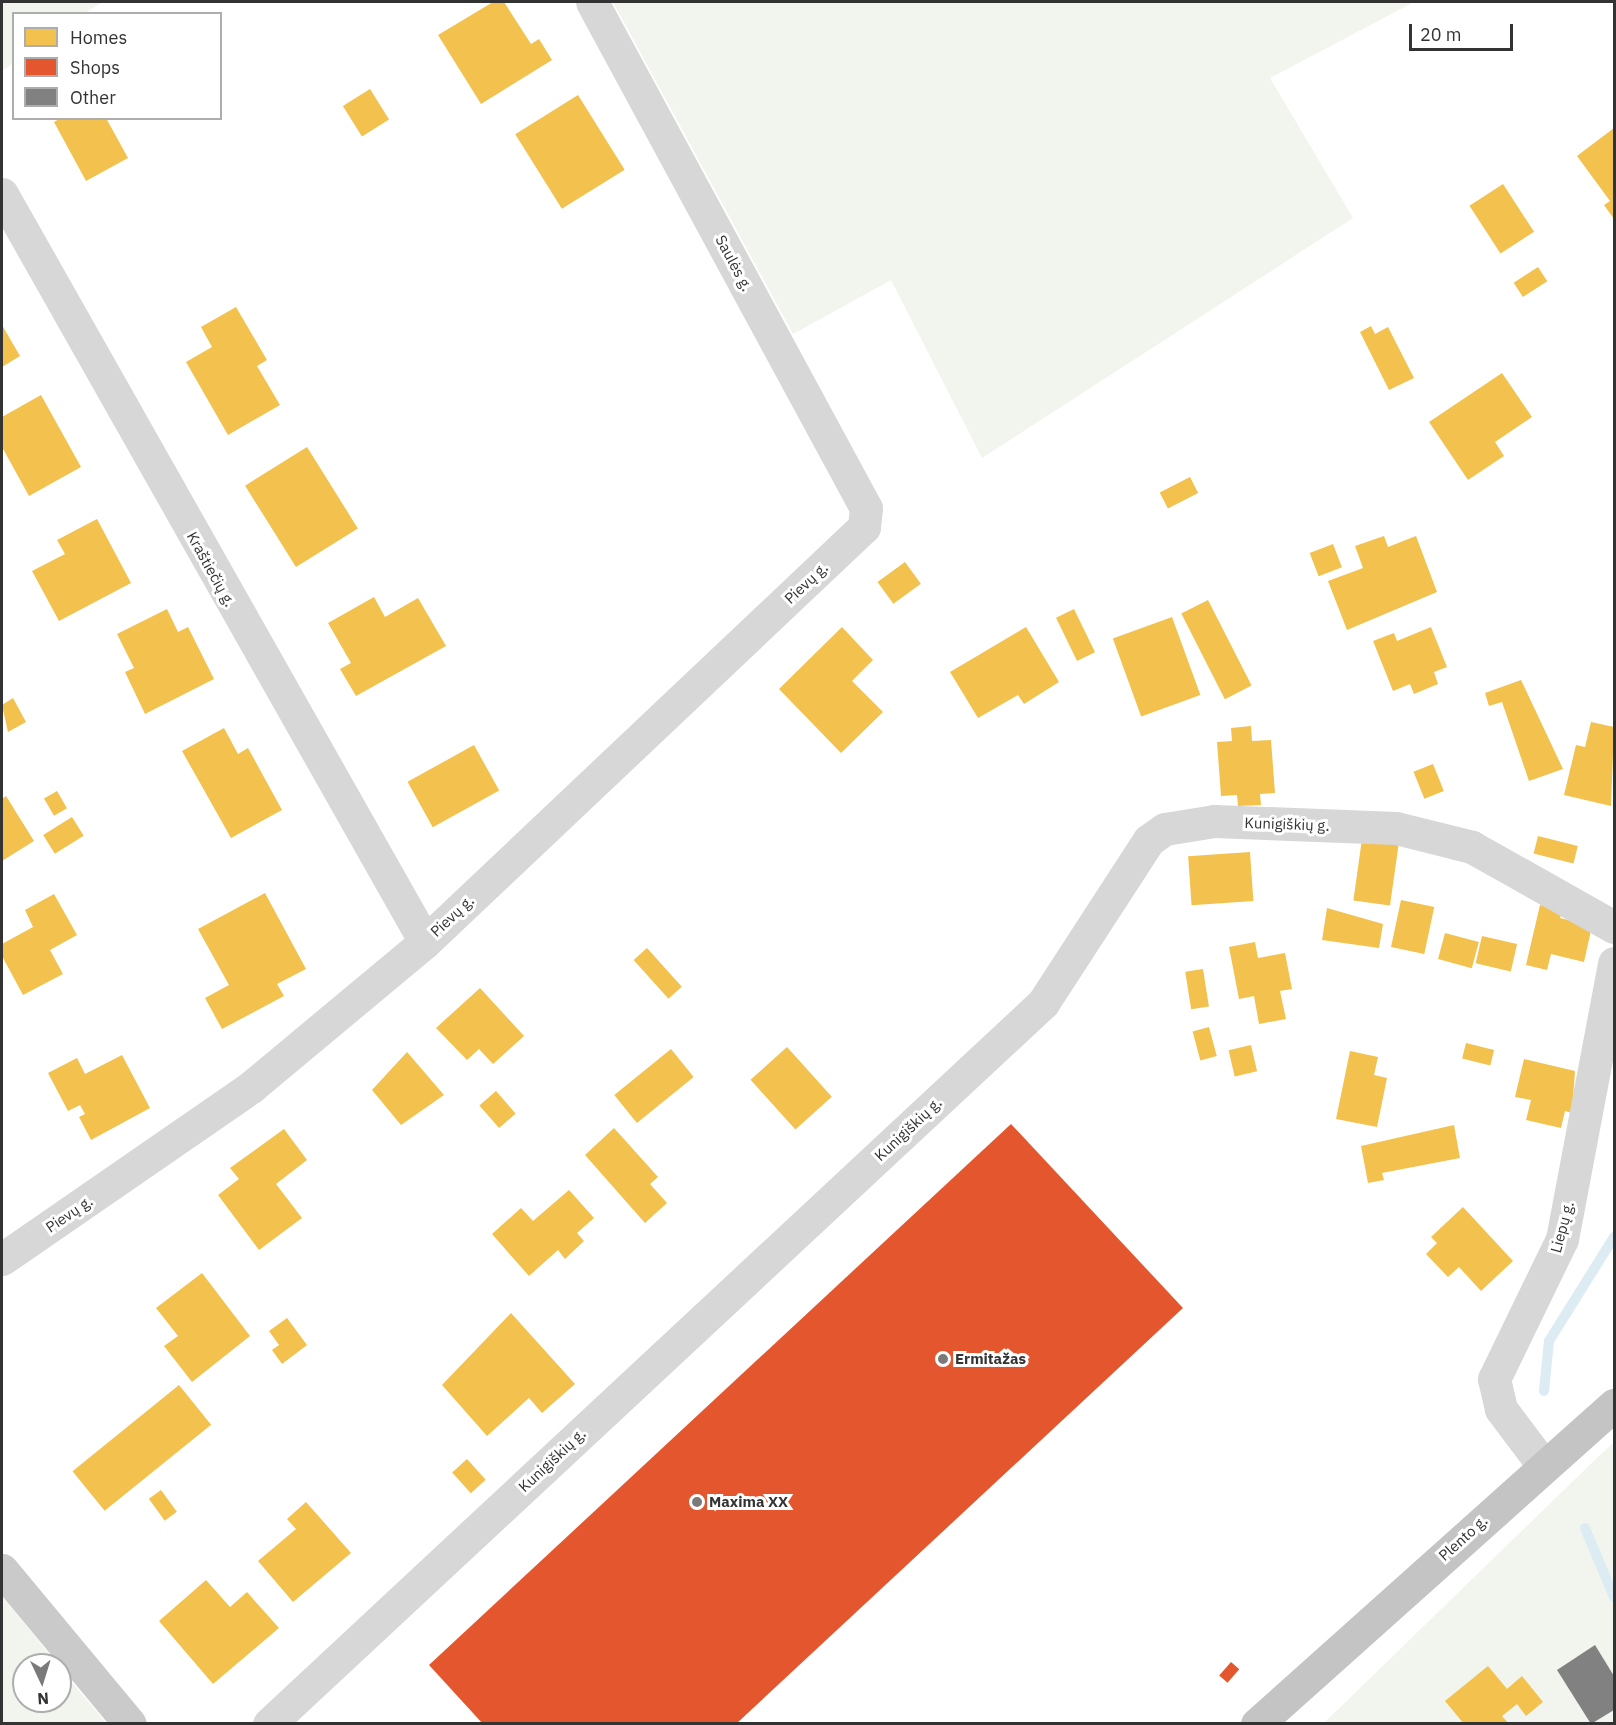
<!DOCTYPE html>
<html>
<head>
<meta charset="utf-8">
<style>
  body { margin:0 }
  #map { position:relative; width:1616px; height:1725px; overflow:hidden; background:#fff; font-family:"IBM Plex Sans",sans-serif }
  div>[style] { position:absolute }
  .green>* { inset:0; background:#f1f5ed }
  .homes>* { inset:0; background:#f2c14e; transform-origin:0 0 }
  .shops>* { inset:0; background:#e4572e; transform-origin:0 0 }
  .stream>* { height:10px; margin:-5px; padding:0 5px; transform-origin:5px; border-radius:5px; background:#ddebf3 }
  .building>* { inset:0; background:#818181 }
  .minor>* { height:33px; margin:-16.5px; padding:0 16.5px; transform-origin:16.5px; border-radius:16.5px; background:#d7d7d7 }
  .major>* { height:33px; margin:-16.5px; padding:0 16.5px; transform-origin:16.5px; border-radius:16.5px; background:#cacaca }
  .highway>* { height:33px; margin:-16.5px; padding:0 16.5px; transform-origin:16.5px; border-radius:16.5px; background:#c4c4c4 }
  .dots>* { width:16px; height:16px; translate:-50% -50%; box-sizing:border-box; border:3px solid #fff; border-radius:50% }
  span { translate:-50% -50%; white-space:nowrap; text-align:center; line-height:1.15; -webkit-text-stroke:6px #fff; paint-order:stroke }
  .street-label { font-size:15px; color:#333 }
  .poi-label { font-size:15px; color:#333; font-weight:700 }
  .left { translate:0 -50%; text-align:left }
  .frame { position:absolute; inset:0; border:3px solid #333; pointer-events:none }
  .legend { position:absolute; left:12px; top:12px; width:210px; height:108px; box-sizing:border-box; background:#fff; border:2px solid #adadad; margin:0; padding:8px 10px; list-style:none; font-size:18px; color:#333 }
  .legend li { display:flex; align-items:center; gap:12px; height:30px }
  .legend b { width:30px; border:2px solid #adadad }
  .north { position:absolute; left:12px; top:1653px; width:60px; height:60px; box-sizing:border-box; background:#fff; border:2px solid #adadad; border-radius:50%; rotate:176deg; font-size:16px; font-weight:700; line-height:24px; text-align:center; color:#333 }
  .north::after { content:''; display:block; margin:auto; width:21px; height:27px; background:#7a7a7a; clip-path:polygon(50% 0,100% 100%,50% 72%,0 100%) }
  .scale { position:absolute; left:1409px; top:24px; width:104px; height:27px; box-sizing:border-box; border:3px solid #333; border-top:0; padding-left:8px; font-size:18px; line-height:21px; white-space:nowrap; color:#333; -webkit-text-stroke:4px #fff; paint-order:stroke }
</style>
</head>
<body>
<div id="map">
  <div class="green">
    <div style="clip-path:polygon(2px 2px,103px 2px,85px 13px,14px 14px,13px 63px,2px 71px)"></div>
    <div style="clip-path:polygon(613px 2px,1414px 2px,1270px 78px,1353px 218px,982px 458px,891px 280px,793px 334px)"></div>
    <div style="clip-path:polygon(1614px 1442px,1614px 1723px,1323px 1724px,1600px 1455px)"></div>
    <div style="clip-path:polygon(2px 1596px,58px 1665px,24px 1665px,24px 1701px,60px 1701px,60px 1668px,106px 1723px,2px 1723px)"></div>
  </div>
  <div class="homes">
    <div style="clip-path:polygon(493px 2px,504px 2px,531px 44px,539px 39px,552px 60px,481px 104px,438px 35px)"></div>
    <div style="left:370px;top:89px;width:36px;height:32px;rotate:58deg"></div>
    <div style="left:578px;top:95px;width:88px;height:74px;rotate:58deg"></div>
    <div style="clip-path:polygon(61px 118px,106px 118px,128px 158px,86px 181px,54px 122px)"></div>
    <div style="clip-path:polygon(1614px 128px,1614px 219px,1604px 205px,1610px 201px,1577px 156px)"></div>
    <div style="left:1503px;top:184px;width:57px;height:40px;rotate:57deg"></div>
    <div style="left:1538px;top:267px;width:17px;height:29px;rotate:57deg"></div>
    <div style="clip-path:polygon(236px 307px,267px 360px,257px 366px,280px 405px,228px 435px,186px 362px,212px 347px,201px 327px)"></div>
    <div style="clip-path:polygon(2px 325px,20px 356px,2px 367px)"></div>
    <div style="clip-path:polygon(1371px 326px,1375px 334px,1388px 327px,1414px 378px,1389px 390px,1360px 332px)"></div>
    <div style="clip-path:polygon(1502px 373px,1532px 417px,1495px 442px,1504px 456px,1468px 480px,1429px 422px)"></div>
    <div style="clip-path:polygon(41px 395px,81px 467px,29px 496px,2px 447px,2px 417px)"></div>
    <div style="left:307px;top:447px;width:96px;height:73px;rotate:58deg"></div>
    <div style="left:1190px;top:477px;width:18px;height:34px;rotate:63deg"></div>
    <div style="clip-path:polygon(97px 519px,131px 583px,59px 621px,32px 571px,65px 554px,57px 540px)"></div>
    <div style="clip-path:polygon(1384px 536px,1388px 547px,1416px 536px,1437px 592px,1347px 630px,1328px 581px,1363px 568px,1355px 546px)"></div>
    <div style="left:1333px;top:544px;width:25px;height:25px;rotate:69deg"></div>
    <div style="left:905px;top:562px;width:27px;height:34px;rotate:54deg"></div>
    <div style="clip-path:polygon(374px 597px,385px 617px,418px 598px,446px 646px,356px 696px,340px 669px,351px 663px,328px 623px)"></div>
    <div style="left:1208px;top:600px;width:96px;height:30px;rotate:63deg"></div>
    <div style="clip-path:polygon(167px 609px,178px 632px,188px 627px,214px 679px,145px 714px,125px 672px,134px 668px,117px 634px)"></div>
    <div style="left:1074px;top:609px;width:48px;height:20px;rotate:64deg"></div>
    <div style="left:1172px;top:617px;width:83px;height:63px;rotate:70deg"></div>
    <div style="clip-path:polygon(842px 627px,873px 660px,852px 681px,883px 712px,841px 753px,779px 689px)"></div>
    <div style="clip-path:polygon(1026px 627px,1059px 682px,1024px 704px,1018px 695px,978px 718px,950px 672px)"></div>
    <div style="clip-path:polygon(1431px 627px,1447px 667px,1434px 672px,1438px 684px,1414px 694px,1410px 684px,1393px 691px,1373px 641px,1394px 633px,1397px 641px)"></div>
    <div style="clip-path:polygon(1521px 680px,1563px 769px,1529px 781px,1502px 702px,1489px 706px,1485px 693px)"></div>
    <div style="clip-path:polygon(13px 698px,26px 722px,8px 732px,2px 705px)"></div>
    <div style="clip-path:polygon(1591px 722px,1614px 727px,1611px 806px,1564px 795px,1576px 745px,1585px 747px)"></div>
    <div style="clip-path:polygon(1251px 726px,1252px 741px,1271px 740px,1275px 793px,1260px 794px,1261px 805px,1238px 806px,1237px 795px,1221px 796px,1217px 742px,1232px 741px,1231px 728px)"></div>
    <div style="clip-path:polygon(224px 728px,238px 754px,248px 748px,282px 810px,231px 838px,182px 751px)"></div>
    <div style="left:474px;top:745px;width:52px;height:76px;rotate:61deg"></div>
    <div style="left:1433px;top:764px;width:29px;height:21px;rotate:68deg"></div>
    <div style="left:57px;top:791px;width:20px;height:15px;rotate:60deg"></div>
    <div style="clip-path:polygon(6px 796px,34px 841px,2px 861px,2px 799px)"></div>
    <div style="left:72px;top:817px;width:22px;height:34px;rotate:58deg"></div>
    <div style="left:1538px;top:836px;width:41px;height:18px;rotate:14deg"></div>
    <div style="left:1362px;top:839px;width:37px;height:62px;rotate:8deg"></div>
    <div style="left:1250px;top:852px;width:49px;height:62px;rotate:86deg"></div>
    <div style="clip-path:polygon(265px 893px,306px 969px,277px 984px,284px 996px,222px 1029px,205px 998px,229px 985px,198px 929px)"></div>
    <div style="clip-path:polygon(54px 894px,77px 935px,50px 950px,63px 974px,23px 995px,2px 956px,2px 944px,33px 927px,25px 910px)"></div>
    <div style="left:1401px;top:900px;width:34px;height:48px;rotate:12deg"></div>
    <div style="clip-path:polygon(1540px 905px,1562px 911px,1560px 918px,1592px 926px,1584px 962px,1551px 954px,1547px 970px,1526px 965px)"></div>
    <div style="clip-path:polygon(1327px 908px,1383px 924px,1379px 948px,1322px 940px)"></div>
    <div style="left:1445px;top:933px;width:35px;height:27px;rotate:15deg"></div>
    <div style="left:1482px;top:936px;width:36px;height:28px;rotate:13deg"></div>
    <div style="clip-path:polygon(1255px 942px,1258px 958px,1285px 953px,1292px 989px,1280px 991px,1286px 1019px,1259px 1024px,1254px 996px,1239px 999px,1229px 947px)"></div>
    <div style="left:647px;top:948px;width:52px;height:18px;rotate:48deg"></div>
    <div style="left:1203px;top:969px;width:38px;height:18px;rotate:81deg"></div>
    <div style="clip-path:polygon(480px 988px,524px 1036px,493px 1064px,479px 1049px,467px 1060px,436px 1028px)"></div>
    <div style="left:1209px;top:1027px;width:30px;height:17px;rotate:75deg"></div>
    <div style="left:1466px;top:1043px;width:29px;height:16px;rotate:14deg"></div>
    <div style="left:1251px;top:1045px;width:27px;height:23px;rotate:77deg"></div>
    <div style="left:787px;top:1047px;width:67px;height:49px;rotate:48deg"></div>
    <div style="left:671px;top:1049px;width:36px;height:73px;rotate:51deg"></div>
    <div style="clip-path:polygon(1350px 1051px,1378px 1057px,1374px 1075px,1387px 1078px,1377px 1127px,1336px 1119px)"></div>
    <div style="clip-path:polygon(407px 1052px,444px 1095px,401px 1125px,372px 1090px)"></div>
    <div style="clip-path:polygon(122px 1055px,150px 1108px,91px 1140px,79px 1117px,85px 1114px,80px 1105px,68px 1111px,48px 1073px,77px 1058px,85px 1074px)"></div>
    <div style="clip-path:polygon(1524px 1059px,1575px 1071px,1572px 1113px,1565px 1111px,1561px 1128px,1526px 1120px,1531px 1100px,1515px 1097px)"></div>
    <div style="left:496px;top:1091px;width:30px;height:22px;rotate:49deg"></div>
    <div style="clip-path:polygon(1454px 1125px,1460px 1158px,1382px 1173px,1384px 1180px,1368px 1183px,1361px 1146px)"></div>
    <div style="clip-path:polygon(614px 1128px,658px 1177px,650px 1184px,667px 1203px,645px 1223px,585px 1155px)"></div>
    <div style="clip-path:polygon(284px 1129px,307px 1160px,276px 1184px,302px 1218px,259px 1250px,218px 1195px,239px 1179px,230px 1168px)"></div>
    <div style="clip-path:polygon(569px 1190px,594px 1218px,577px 1233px,584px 1241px,565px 1259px,558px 1250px,529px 1276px,492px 1234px,521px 1208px,533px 1221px)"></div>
    <div style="clip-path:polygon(1463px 1207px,1513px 1261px,1481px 1291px,1459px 1267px,1448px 1277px,1426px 1254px,1437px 1243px,1431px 1237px)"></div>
    <div style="clip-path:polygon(202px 1273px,250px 1336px,192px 1382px,164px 1346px,178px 1336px,156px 1308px)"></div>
    <div style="clip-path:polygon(511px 1313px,575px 1384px,542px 1413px,529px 1398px,487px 1436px,442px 1385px)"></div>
    <div style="clip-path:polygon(287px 1318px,307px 1345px,282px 1364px,272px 1350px,279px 1345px,269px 1331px)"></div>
    <div style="left:179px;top:1385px;width:51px;height:137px;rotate:51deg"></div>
    <div style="left:467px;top:1459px;width:28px;height:20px;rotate:48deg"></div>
    <div style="left:161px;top:1490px;width:27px;height:15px;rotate:54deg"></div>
    <div style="clip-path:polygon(306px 1502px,351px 1553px,293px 1602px,258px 1561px,296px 1529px,287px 1519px)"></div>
    <div style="clip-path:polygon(206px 1580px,230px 1607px,247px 1592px,279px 1628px,213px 1684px,159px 1621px)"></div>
    <div style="clip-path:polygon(1488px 1666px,1507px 1689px,1522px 1676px,1543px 1702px,1526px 1716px,1517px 1704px,1502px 1716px,1509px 1724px,1464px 1724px,1445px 1701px)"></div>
  </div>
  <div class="shops">
    <div style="clip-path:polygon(1011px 1124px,1183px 1308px,736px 1724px,483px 1724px,429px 1665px)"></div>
    <div style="left:1231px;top:1662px;width:11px;height:18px;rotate:41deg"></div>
  </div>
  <div class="stream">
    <div style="left:1544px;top:1391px;width:50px;rotate:-84.3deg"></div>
    <div style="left:1549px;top:1341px;width:123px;rotate:-58deg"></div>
    <div style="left:1585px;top:1528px;width:75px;rotate:67.2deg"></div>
  </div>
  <div class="building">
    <div style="clip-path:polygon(1595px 1645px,1614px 1676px,1614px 1710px,1591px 1724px,1557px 1670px)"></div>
  </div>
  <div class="minor">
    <div style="left:2px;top:194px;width:859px;rotate:60.51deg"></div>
    <div style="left:2px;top:1259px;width:303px;rotate:-34.6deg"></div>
    <div style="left:251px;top:1087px;width:226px;rotate:-39.8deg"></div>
    <div style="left:425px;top:942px;width:604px;rotate:-43.39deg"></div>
    <div style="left:864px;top:527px;width:19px;rotate:-84deg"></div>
    <div style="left:866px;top:508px;width:575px;rotate:-118.44deg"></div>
    <div style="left:1543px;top:1465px;width:70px;rotate:-126.9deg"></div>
    <div style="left:1501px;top:1409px;width:31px;rotate:-103deg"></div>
    <div style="left:1494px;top:1379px;width:156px;rotate:-64.1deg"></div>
    <div style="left:1562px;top:1239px;width:281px;rotate:-79.3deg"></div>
    <div style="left:269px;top:1724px;width:1058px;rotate:-42.97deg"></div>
    <div style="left:1043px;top:1003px;width:194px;rotate:-57deg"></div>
    <div style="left:1149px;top:840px;width:19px;rotate:-35deg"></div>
    <div style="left:1165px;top:829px;width:50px;rotate:-9.3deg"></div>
    <div style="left:1214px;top:821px;width:182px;rotate:2.2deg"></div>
    <div style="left:1396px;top:828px;width:78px;rotate:14deg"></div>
    <div style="left:1472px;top:847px;width:163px;rotate:29.4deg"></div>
  </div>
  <div class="major">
    <div style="left:2px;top:1570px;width:200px;rotate:50.3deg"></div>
  </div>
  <div class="highway">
    <div style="left:1257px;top:1724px;width:479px;rotate:-41.8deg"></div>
  </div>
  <div class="dots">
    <div style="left:943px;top:1359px;background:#7a7a7a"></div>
    <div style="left:697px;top:1502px;background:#7a7a7a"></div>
  </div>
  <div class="street-label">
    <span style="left:734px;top:263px;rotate:62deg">Saulės g.</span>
    <span style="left:211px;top:569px;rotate:61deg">Kraštiečių g.</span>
    <span style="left:806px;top:583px;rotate:-43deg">Pievų g.</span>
    <span style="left:1287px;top:824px;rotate:2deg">Kunigiškių g.</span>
    <span style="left:452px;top:916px;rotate:-43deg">Pievų g.</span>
    <span style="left:908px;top:1129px;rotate:-43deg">Kunigiškių g.</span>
    <span style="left:69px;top:1214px;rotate:-34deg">Pievų g.</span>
    <span style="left:1562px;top:1227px;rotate:-75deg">Liepų g.</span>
    <span style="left:552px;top:1460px;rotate:-43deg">Kunigiškių g.</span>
    <span style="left:1463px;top:1538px;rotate:-42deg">Plento g.</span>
  </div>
  <div class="poi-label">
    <span class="left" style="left:955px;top:1359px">Ermitažas</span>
    <span class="left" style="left:709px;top:1502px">Maxima XX</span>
  </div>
  <div class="frame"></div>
  <ul class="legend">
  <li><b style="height:16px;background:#f2c14e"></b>Homes</li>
  <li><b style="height:16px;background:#e4572e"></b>Shops</li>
  <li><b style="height:16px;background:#818181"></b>Other</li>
  </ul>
  <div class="north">N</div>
  <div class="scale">20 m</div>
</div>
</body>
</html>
